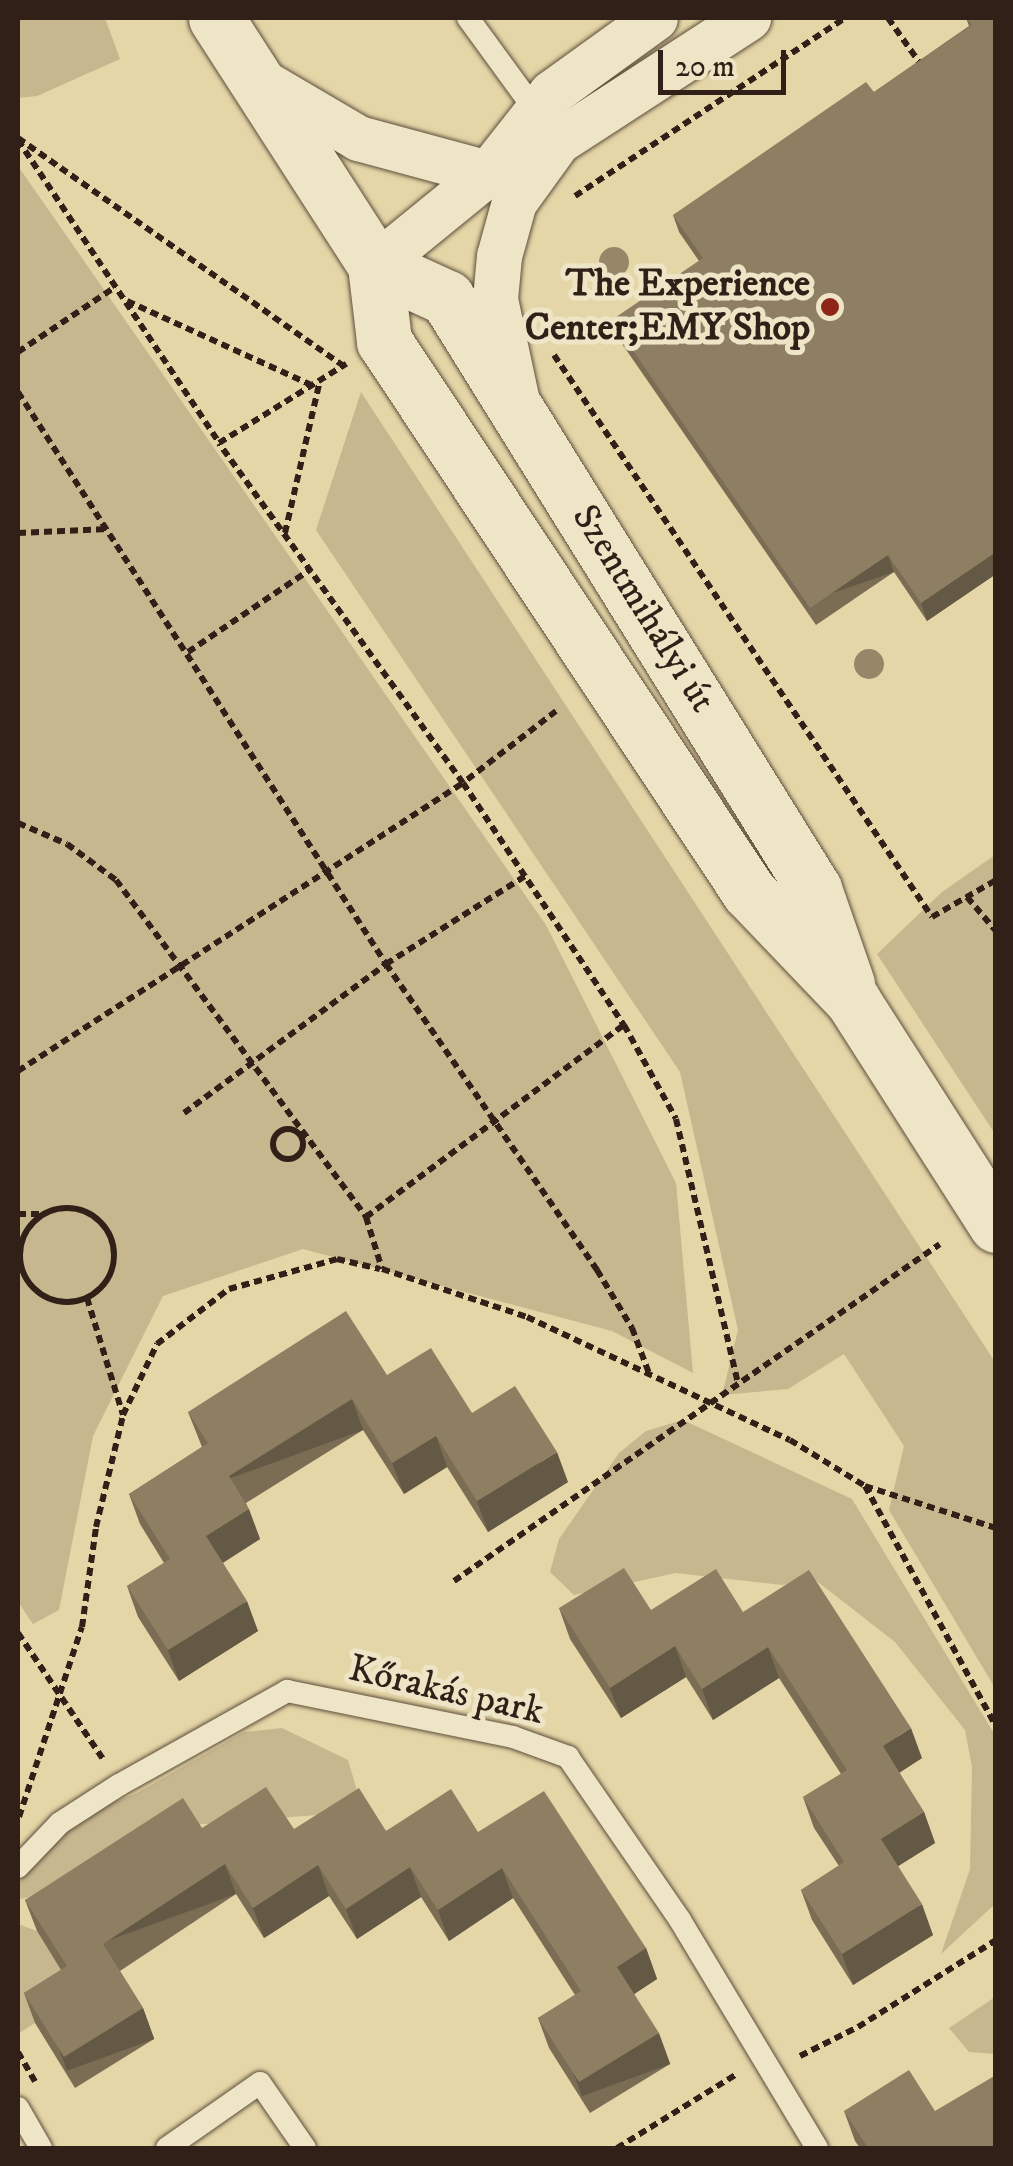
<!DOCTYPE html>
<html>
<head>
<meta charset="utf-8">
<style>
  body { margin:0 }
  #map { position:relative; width:1013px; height:2166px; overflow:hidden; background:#e5d6a8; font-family:"IM FELL DW Pica",serif }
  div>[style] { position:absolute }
  .green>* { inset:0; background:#c6b78f }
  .path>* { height:6px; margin-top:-3px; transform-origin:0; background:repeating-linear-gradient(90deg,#302017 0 8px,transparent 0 13px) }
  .path>.ring { margin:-3px; padding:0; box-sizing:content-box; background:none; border:6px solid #302017; border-radius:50% }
  .roads { filter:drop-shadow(0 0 2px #5d4e3b) drop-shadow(0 0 2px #5d4e3b) }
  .service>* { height:22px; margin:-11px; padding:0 11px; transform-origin:11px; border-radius:11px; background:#eee4c6 }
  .minor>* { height:45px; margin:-22.5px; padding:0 22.5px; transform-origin:22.5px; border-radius:22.5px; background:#eee4c6 }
  .secondary>* { height:55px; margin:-27.5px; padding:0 27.5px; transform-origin:27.5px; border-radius:27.5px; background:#eee4c6 }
  .trees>* { width:30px; height:30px; margin:-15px; border-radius:50%; background:#968769 }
  .wall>* { inset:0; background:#7a6d54 }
  .shaded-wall>* { inset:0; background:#635945; transform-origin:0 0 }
  .building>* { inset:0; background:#8e7f62 }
  .dots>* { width:28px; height:28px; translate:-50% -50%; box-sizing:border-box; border:5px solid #eee4c6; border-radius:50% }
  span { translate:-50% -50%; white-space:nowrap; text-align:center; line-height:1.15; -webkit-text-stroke:10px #eee4c6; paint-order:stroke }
  .poi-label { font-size:38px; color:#302017; font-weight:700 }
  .right { translate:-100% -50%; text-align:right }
  .street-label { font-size:38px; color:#302017 }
  .frame { position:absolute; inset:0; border:20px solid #302017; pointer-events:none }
  .scale { position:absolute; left:658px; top:50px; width:128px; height:45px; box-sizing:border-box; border:5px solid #302017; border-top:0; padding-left:12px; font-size:30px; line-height:35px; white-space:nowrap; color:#302017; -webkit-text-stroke:8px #eee4c6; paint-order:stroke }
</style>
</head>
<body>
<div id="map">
  <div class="green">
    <div style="clip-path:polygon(18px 18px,105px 18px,120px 59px,37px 96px,18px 98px)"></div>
    <div style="clip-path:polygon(18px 166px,546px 925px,676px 1183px,693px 1373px,612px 1331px,303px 1249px,163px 1296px,93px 1436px,59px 1610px,33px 1624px,18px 1602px)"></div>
    <div style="clip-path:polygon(361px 392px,995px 1362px,995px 1688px,889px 1510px,904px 1446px,844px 1354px,788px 1389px,722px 1395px,738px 1330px,680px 1072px,316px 530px)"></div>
    <div style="clip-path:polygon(995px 855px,995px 1134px,877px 954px,942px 892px)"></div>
    <div style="clip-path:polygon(683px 1420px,852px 1499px,995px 1735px,995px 1904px,941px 1954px,970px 1869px,972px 1767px,965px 1730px,895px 1642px,814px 1579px,782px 1585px,676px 1573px,574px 1595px,550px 1572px,559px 1539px,619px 1453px,646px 1431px)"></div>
    <div style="clip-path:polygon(282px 1728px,348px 1760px,358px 1794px,354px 1812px,179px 1826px,48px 1895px,18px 1899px,18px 1851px,49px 1828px,137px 1793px,244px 1732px)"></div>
    <div style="clip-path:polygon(18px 1924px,37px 1931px,77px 1995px,18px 2034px)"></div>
    <div style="clip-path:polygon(995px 1997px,995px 2054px,969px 2052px,949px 2028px)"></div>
  </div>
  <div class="path">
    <div style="left:888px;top:18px;width:59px;rotate:54.7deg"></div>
    <div style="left:18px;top:138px;width:396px;rotate:35deg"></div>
    <div style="left:18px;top:140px;width:364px;rotate:56.4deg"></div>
    <div style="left:575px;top:196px;width:323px;rotate:-33.4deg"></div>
    <div style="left:127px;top:301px;width:202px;rotate:24.5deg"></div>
    <div style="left:18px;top:352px;width:117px;rotate:-33.8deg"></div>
    <div style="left:554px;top:355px;width:677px;rotate:56.08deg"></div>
    <div style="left:932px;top:917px;width:74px;rotate:-30deg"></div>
    <div style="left:18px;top:392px;width:680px;rotate:57.24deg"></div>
    <div style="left:386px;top:964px;width:372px;rotate:55.4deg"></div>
    <div style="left:597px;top:1270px;width:68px;rotate:58.9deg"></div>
    <div style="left:632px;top:1328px;width:51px;rotate:69.4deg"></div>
    <div style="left:18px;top:533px;width:90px;rotate:-2.5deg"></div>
    <div style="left:285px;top:533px;width:157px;rotate:-77.1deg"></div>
    <div style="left:188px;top:652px;width:148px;rotate:-34deg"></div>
    <div style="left:556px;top:711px;width:118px;rotate:142.3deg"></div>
    <div style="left:463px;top:783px;width:291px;rotate:56.4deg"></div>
    <div style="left:624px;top:1025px;width:107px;rotate:61deg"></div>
    <div style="left:676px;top:1119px;width:272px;rotate:76.8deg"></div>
    <div style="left:18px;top:823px;width:53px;rotate:23.2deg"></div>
    <div style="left:67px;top:844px;width:61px;rotate:36.3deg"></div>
    <div style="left:116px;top:880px;width:420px;rotate:53.4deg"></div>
    <div style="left:366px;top:1217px;width:54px;rotate:72.9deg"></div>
    <div style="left:382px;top:1269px;width:153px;rotate:18.3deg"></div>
    <div style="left:527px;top:1317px;width:290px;rotate:25.1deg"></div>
    <div style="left:790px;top:1440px;width:88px;rotate:31.5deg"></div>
    <div style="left:865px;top:1486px;width:273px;rotate:61.4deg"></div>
    <div style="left:967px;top:897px;width:45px;rotate:49.5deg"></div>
    <div style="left:18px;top:1071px;width:530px;rotate:-32.91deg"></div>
    <div style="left:463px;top:783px;width:418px;rotate:-125.7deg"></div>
    <div style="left:219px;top:443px;width:150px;rotate:-31.9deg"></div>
    <div style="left:184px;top:1113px;width:251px;rotate:-36.4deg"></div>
    <div style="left:386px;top:964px;width:167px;rotate:-32.3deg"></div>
    <div class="ring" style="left:273px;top:1129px;width:24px;height:24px"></div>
    <div class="ring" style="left:20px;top:1208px;width:88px;height:88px"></div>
    <div style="left:18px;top:1214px;width:23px"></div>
    <div style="left:366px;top:1217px;width:322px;rotate:-36.7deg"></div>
    <div style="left:87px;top:1298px;width:122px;rotate:72.9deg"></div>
    <div style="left:865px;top:1486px;width:138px;rotate:17.8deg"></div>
    <div style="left:454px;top:1581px;width:591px;rotate:-34.74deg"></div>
    <div style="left:18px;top:1633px;width:152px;rotate:56deg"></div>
    <div style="left:19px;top:1817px;width:200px;rotate:-71.7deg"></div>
    <div style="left:82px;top:1627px;width:101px;rotate:-82deg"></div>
    <div style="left:96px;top:1527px;width:115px;rotate:-76.4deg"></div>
    <div style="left:123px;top:1415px;width:79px;rotate:-64.4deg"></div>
    <div style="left:157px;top:1344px;width:91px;rotate:-37.4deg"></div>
    <div style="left:229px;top:1289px;width:112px;rotate:-15.5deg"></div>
    <div style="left:337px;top:1259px;width:44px;rotate:13.1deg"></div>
    <div style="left:18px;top:2052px;width:34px;rotate:60deg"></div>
    <div style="left:800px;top:2056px;width:65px;rotate:-26.6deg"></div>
    <div style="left:858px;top:2027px;width:163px;rotate:-32.2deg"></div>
    <div style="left:617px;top:2148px;width:139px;rotate:-31.7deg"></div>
  </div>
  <div class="roads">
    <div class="service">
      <div style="left:468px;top:18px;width:114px;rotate:53.9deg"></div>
      <div style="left:18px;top:1867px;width:61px;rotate:-46.3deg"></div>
      <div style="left:60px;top:1823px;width:70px;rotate:-32.8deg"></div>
      <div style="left:119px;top:1785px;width:193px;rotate:-29.2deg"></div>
      <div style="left:287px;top:1691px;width:231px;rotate:11.5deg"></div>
      <div style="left:513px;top:1737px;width:59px;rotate:20deg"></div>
      <div style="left:568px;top:1757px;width:198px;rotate:55.5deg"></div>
      <div style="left:680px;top:1920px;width:266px;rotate:59deg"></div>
      <div style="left:18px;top:2108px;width:46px;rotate:60.1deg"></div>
      <div style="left:167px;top:2148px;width:113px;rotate:-35deg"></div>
      <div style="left:260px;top:2083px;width:79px;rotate:55.3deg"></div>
    </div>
    <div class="minor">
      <div style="left:261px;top:81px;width:113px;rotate:30.4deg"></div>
      <div style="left:358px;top:138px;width:135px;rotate:15.1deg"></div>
      <div style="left:490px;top:172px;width:73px;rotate:-24.1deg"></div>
      <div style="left:557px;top:142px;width:228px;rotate:-33deg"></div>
      <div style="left:375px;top:265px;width:146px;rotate:-39.2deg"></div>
      <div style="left:488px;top:173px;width:102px;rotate:-51.8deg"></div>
      <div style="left:551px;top:93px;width:128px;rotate:-35.8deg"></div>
      <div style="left:516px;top:397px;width:100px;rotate:-102.1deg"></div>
      <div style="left:495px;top:299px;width:43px;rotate:-84.7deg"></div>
      <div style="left:499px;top:256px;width:56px;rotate:-74.5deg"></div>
      <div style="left:514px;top:202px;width:72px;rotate:-54.1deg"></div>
    </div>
    <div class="secondary">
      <div style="left:216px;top:18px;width:294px;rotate:57.2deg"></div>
      <div style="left:375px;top:265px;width:77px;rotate:83.2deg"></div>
      <div style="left:384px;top:341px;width:661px;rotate:56.48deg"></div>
      <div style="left:749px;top:892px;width:151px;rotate:46.3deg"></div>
      <div style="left:853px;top:1001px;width:266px;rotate:57.4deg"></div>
      <div style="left:375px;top:265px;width:79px;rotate:24.6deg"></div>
      <div style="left:447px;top:298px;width:696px;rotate:58.16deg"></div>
      <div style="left:814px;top:889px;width:101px;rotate:70.8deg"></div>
    </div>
  </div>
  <div class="trees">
    <div style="left:614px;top:262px"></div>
    <div style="left:869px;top:664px"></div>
  </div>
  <div class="wall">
    <div style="clip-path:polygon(966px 18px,996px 18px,996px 574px,927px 621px,894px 572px,816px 625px,618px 338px,612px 320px,699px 261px,679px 232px,673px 215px,874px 92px,969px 26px)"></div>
    <div style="clip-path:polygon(387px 1375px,472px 1413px,568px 1482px,488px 1532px,447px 1467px,404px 1494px,363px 1430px,246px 1503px,260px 1539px,223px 1563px,258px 1631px,179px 1681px,138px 1617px,127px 1586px,164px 1563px,140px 1524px,129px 1494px,202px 1447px,188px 1412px)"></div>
    <div style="clip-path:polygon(559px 1608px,743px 1612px,922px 1758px,899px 1773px,924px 1812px,935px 1843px,898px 1866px,933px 1935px,853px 1985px,812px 1920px,801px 1890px,839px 1866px,814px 1828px,803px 1797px,841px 1774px,779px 1678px,713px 1720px,686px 1677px,621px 1718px,570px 1639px)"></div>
    <div style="clip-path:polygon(202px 1828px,478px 1832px,646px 1948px,657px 1979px,634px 1994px,670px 2064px,590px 2113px,549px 2048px,538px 2018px,575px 1995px,513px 1898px,449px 1941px,421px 1897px,357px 1939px,329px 1896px,264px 1938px,236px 1894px,120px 1971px,143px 2008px,154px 2039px,75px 2088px,35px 2023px,24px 1993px,61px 1970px,37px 1931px,25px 1900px)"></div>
    <div style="clip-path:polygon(844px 2111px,935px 2111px,996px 2148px,860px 2148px,855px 2141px)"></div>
  </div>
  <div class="shaded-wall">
    <div style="clip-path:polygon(996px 552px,996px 574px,927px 621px,921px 603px)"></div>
    <div style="left:888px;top:555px;width:18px;height:94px;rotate:71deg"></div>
    <div style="left:352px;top:1399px;width:33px;height:145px;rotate:70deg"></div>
    <div style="clip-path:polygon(436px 1436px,447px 1467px,404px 1494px,392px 1463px)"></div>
    <div style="clip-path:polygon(557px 1452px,568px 1482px,488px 1532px,477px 1501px)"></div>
    <div style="clip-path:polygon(249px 1509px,260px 1539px,217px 1566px,206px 1536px)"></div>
    <div style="clip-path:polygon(247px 1601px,258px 1631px,179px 1681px,168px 1650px)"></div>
    <div style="clip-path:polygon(675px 1646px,686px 1677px,621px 1718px,610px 1688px)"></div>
    <div style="clip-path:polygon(768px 1647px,779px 1678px,713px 1720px,702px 1689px)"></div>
    <div style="clip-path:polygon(911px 1728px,922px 1758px,894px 1776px,883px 1746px)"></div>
    <div style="clip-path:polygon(924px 1812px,935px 1843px,892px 1870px,881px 1839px)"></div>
    <div style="left:225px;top:1864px;width:32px;height:146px;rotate:70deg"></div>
    <div style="clip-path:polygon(318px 1865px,329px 1896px,264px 1938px,253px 1908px)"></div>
    <div style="clip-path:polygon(410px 1867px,421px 1897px,357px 1939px,346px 1909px)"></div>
    <div style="clip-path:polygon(502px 1868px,513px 1898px,449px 1941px,438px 1910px)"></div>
    <div style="clip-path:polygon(922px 1904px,933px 1935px,853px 1985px,842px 1954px)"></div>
    <div style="clip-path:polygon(646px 1948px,657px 1979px,628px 1998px,617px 1967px)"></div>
    <div style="left:143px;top:2008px;width:33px;height:93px;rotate:70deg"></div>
    <div style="left:659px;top:2033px;width:33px;height:94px;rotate:70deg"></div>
  </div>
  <div class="building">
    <div style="clip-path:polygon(967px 18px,996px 18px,996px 552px,921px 603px,888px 555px,810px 608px,612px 320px,703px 258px,673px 215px,866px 82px,874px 92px,972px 25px)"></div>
    <div style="clip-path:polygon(346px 1311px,387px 1375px,431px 1348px,472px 1413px,515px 1386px,557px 1452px,477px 1501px,436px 1436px,392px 1463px,352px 1399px,229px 1476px,249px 1509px,206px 1536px,247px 1601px,168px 1650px,127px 1586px,170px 1559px,129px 1494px,208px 1443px,188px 1412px)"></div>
    <div style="clip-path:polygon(624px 1568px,651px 1610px,716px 1569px,743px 1612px,809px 1570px,911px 1728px,883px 1746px,924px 1812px,881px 1839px,922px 1904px,842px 1954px,801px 1890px,844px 1862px,803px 1797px,847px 1770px,768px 1647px,702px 1689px,675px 1646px,610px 1688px,559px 1608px)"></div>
    <div style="clip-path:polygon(266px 1787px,294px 1829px,359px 1788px,386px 1831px,451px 1789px,478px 1832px,544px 1791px,646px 1948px,617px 1967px,659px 2033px,579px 2082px,538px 2018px,581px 1991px,502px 1868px,438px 1910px,410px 1867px,346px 1909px,318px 1865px,253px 1908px,225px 1864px,103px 1944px,143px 2008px,64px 2057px,24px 1993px,67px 1966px,25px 1900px,183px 1798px,202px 1828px)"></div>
    <div style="clip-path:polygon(909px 2070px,935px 2111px,996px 2075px,996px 2148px,868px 2148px,844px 2111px)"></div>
  </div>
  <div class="dots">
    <div style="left:830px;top:307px;background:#8f2418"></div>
  </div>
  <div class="poi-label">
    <span class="right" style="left:810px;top:307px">The Experience<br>Center;EMY Shop</span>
  </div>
  <div class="street-label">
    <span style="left:643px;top:609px;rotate:58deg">Szentmihályi út</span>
    <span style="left:446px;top:1691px;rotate:13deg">Kőrakás park</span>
  </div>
  <div class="frame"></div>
  <div class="scale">20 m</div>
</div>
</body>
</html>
